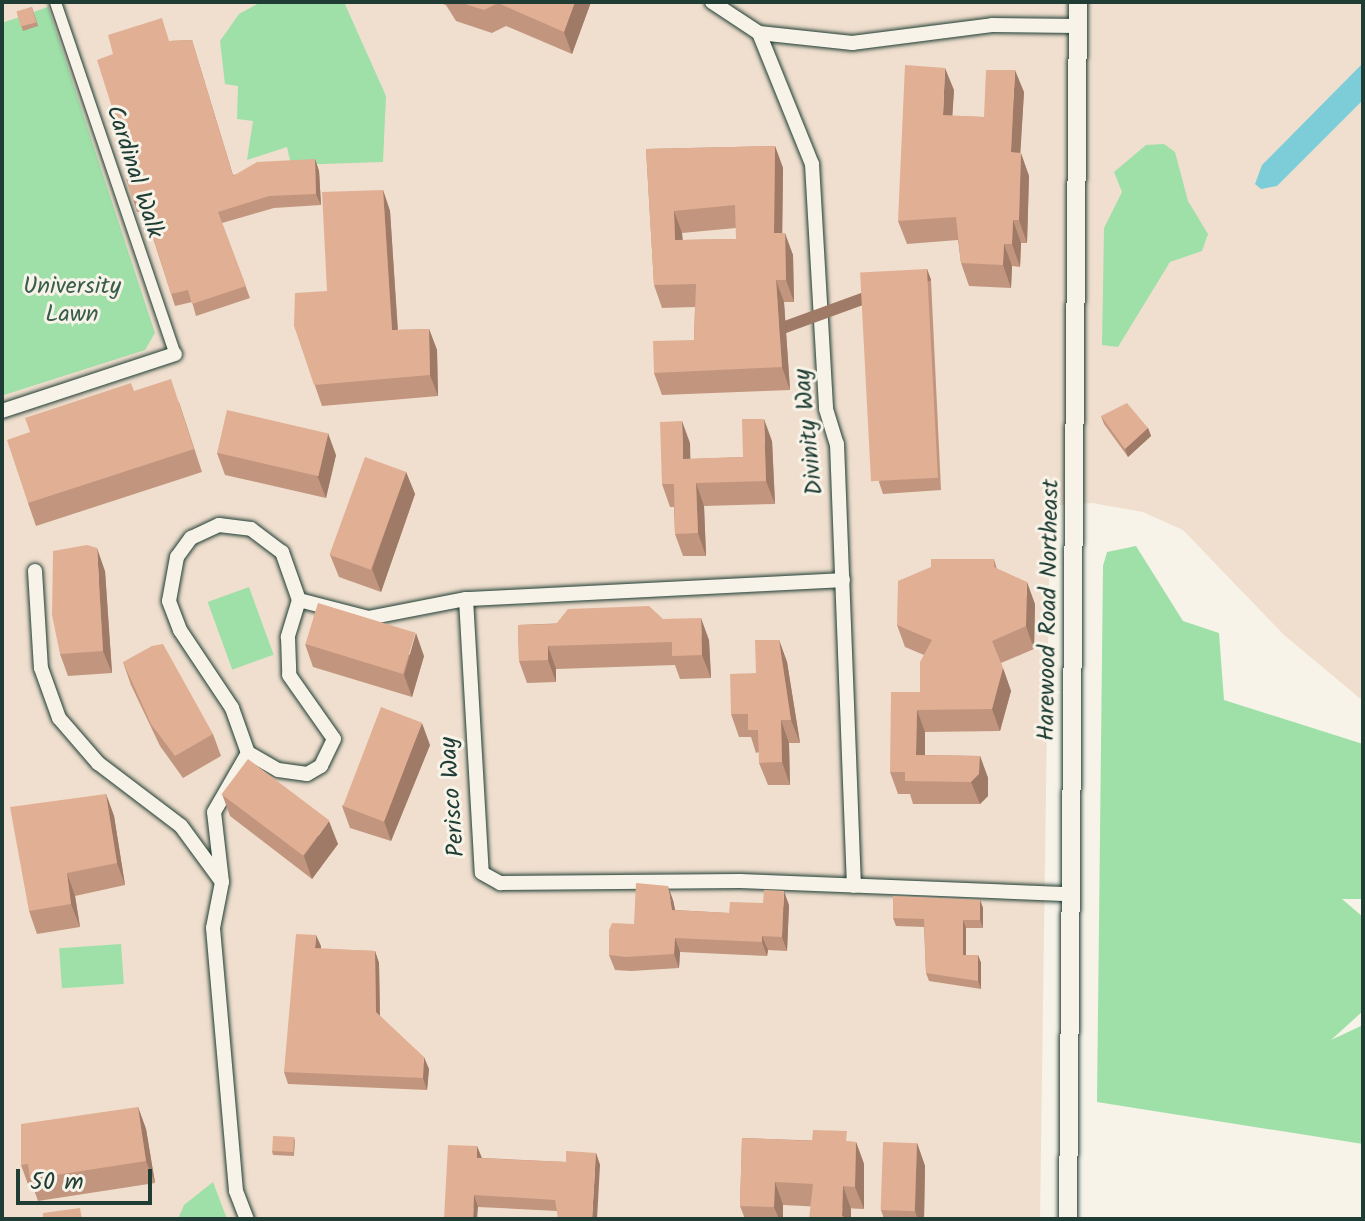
<!DOCTYPE html>
<html>
<head>
<meta charset="utf-8">
<style>
  body { margin:0 }
  #map { position:relative; width:1365px; height:1221px; overflow:hidden; background:#f7f3e8; font-family:Kalam,sans-serif }
  div>[style] { position:absolute }
  .built>* { inset:0; background:#f0dfce }
  .green>* { inset:0; background:#9fe0a9; transform-origin:0 0 }
  .water>* { inset:0; background:#7dcdd8 }
  .roads { filter:drop-shadow(0 0 2px #1f3d34) drop-shadow(0 0 2px #1f3d34) }
  .pedestrian>* { height:11px; margin:-5.5px; padding:0 5.5px; transform-origin:5.5px; border-radius:5.5px; background:#f7f3e8 }
  .minor>* { height:14px; margin:-7px; padding:0 7px; transform-origin:7px; border-radius:7px; background:#f7f3e8 }
  .tertiary>* { height:18px; margin:-9px; padding:0 9px; transform-origin:9px; border-radius:9px; background:#f7f3e8 }
  .wall>* { inset:0; background:#c2967e; transform-origin:0 0 }
  .shaded-wall>* { inset:0; background:#9e7a67; transform-origin:0 0 }
  .building>* { inset:0; background:#e1af93; transform-origin:0 0 }
  span { translate:-50% -50%; white-space:nowrap; text-align:center; line-height:1.15; -webkit-text-stroke:6px #f7f3e8; paint-order:stroke }
  .street-label { font-size:24px; color:#1f3d34 }
  .park-label { font-size:24px; color:#395e4b }
  .frame { position:absolute; inset:0; border:4px solid #1f3d34; pointer-events:none }
  .scale { position:absolute; left:16px; top:1169px; width:136px; height:36px; box-sizing:border-box; border:4px solid #1f3d34; border-top:0; padding-left:10px; font-size:24px; line-height:28px; white-space:nowrap; color:#1f3d34; -webkit-text-stroke:6px #f7f3e8; paint-order:stroke }
</style>
</head>
<body>
<div id="map">
  <div class="built">
    <div style="clip-path:polygon(2px 2px,1363px 2px,1363px 701px,1284px 635px,1183px 530px,1143px 512px,1092px 503px,1050px 506px,1040px 1219px,2px 1219px)"></div>
  </div>
  <div class="green">
    <div style="clip-path:polygon(261px 2px,344px 2px,386px 96px,383px 162px,291px 165px,287px 147px,247px 160px,253px 121px,237px 119px,238px 86px,225px 84px,220px 41px,239px 14px)"></div>
    <div style="clip-path:polygon(48px 7px,155px 333px,145px 350px,4px 395px,2px 23px)"></div>
    <div style="clip-path:polygon(1164px 144px,1175px 152px,1188px 201px,1208px 234px,1202px 251px,1170px 262px,1118px 347px,1102px 345px,1104px 228px,1122px 192px,1114px 172px,1146px 145px)"></div>
    <div style="clip-path:polygon(1136px 546px,1183px 621px,1219px 633px,1224px 700px,1363px 744px,1363px 899px,1342px 899px,1363px 917px,1363px 1011px,1331px 1040px,1363px 1025px,1363px 1144px,1097px 1102px,1103px 566px,1107px 552px)"></div>
    <div style="left:249px;top:587px;width:72px;height:44px;rotate:70deg"></div>
    <div style="left:121px;top:944px;width:40px;height:62px;rotate:86deg"></div>
    <div style="clip-path:polygon(213px 1182px,227px 1219px,178px 1219px,184px 1205px)"></div>
  </div>
  <div class="water">
    <div style="clip-path:polygon(1363px 63px,1363px 100px,1277px 186px,1261px 189px,1255px 184px,1262px 165px)"></div>
  </div>
  <div class="roads">
    <div class="pedestrian">
      <div style="left:55px;top:2px;width:372px;rotate:71.2deg"></div>
    </div>
    <div class="minor">
      <div style="left:712px;top:2px;width:56px;rotate:33.4deg"></div>
      <div style="left:759px;top:33px;width:94px;rotate:6.1deg"></div>
      <div style="left:852px;top:43px;width:141px;rotate:-7.3deg"></div>
      <div style="left:992px;top:25px;width:85px;rotate:0.7deg"></div>
      <div style="left:759px;top:33px;width:141px;rotate:68deg"></div>
      <div style="left:812px;top:164px;width:245px;rotate:86.7deg"></div>
      <div style="left:826px;top:409px;width:37px;rotate:73deg"></div>
      <div style="left:837px;top:444px;width:442px;rotate:87.8deg"></div>
      <div style="left:2px;top:411px;width:182px;rotate:-18.2deg"></div>
      <div style="left:35px;top:571px;width:97px;rotate:86.5deg"></div>
      <div style="left:41px;top:668px;width:53px;rotate:70.2deg"></div>
      <div style="left:59px;top:718px;width:60px;rotate:49.1deg"></div>
      <div style="left:98px;top:763px;width:104px;rotate:37.2deg"></div>
      <div style="left:181px;top:826px;width:69px;rotate:53.8deg"></div>
      <div style="left:222px;top:882px;width:47px;rotate:101.1deg"></div>
      <div style="left:213px;top:928px;width:264px;rotate:85deg"></div>
      <div style="left:236px;top:1191px;width:30px;rotate:69deg"></div>
      <div style="left:843px;top:580px;width:377px;rotate:177.1deg"></div>
      <div style="left:466px;top:599px;width:274px;rotate:86.7deg"></div>
      <div style="left:482px;top:873px;width:21px;rotate:29deg"></div>
      <div style="left:500px;top:883px;width:240px;rotate:-0.5deg"></div>
      <div style="left:740px;top:881px;width:330px;rotate:2.3deg"></div>
      <div style="left:299px;top:600px;width:71px;rotate:14.6deg"></div>
      <div style="left:368px;top:618px;width:100px;rotate:-11deg"></div>
      <div style="left:222px;top:882px;width:70px;rotate:-96.5deg"></div>
      <div style="left:214px;top:812px;width:68px;rotate:-60deg"></div>
      <div style="left:248px;top:753px;width:48px;rotate:-109.6deg"></div>
      <div style="left:232px;top:708px;width:94px;rotate:-123.7deg"></div>
      <div style="left:180px;top:630px;width:31px;rotate:-111deg"></div>
      <div style="left:169px;top:601px;width:45px;rotate:-79.7deg"></div>
      <div style="left:177px;top:557px;width:24px;rotate:-54deg"></div>
      <div style="left:191px;top:538px;width:31px;rotate:-25deg"></div>
      <div style="left:219px;top:525px;width:32px;rotate:7deg"></div>
      <div style="left:251px;top:529px;width:39px;rotate:37deg"></div>
      <div style="left:282px;top:552px;width:51px;rotate:70.5deg"></div>
      <div style="left:299px;top:600px;width:39px;rotate:107deg"></div>
      <div style="left:288px;top:637px;width:38px;rotate:88deg"></div>
      <div style="left:289px;top:675px;width:78px;rotate:54.9deg"></div>
      <div style="left:334px;top:739px;width:30px;rotate:116deg"></div>
      <div style="left:321px;top:766px;width:16px;rotate:150deg"></div>
      <div style="left:307px;top:774px;width:29px;rotate:-172deg"></div>
      <div style="left:278px;top:770px;width:34px;rotate:-150deg"></div>
    </div>
    <div class="tertiary">
      <div style="left:1068px;top:1219px;width:1217px;rotate:-89.53deg"></div>
    </div>
  </div>
  <div class="wall">
    <div style="clip-path:polygon(437px 2px,591px 2px,572px 54px,506px 26px,492px 33px,456px 21px,446px 5px)"></div>
    <div style="left:32px;top:7px;width:20px;height:16px;rotate:72deg"></div>
    <div style="clip-path:polygon(192px 40px,233px 175px,315px 159px,319px 171px,321px 205px,274px 208px,222px 223px,250px 298px,196px 316px,192px 302px,175px 306px,144px 210px,137px 212px,126px 179px,134px 177px,169px 41px)"></div>
    <div style="clip-path:polygon(954px 90px,952px 116px,984px 117px,1024px 92px,1020px 153px,1029px 176px,1027px 243px,1021px 243px,1020px 267px,1012px 266px,1011px 288px,969px 286px,961px 263px,958px 240px,907px 244px,898px 221px)"></div>
    <div style="clip-path:polygon(evenodd,775px 146px,783px 168px,782px 233px,793px 255px,794px 302px,784px 302px,790px 390px,662px 395px,654px 373px,694px 340px,695px 307px,662px 308px,654px 285px,646px 149px,775px 146px,736px 228px,736px 239px,683px 240px,682px 233px,736px 228px)"></div>
    <div style="clip-path:polygon(383px 190px,390px 211px,398px 330px,429px 329px,437px 350px,438px 396px,322px 406px,294px 325px,327px 291px)"></div>
    <div style="clip-path:polygon(927px 269px,931px 280px,941px 490px,883px 494px,879px 482px)"></div>
    <div style="clip-path:polygon(134px 391px,179px 402px,202px 472px,36px 526px,28px 503px,30px 432px)"></div>
    <div style="clip-path:polygon(1101px 416px,1148px 428px,1151px 436px,1128px 457px,1104px 424px)"></div>
    <div style="clip-path:polygon(772px 441px,775px 504px,704px 506px,706px 556px,683px 556px,675px 534px,674px 507px,670px 507px,662px 484px,690px 443px,690px 459px,743px 457px)"></div>
    <div style="clip-path:polygon(217px 453px,336px 455px,326px 498px,225px 475px)"></div>
    <div style="clip-path:polygon(406px 472px,415px 494px,381px 592px,339px 577px,330px 555px)"></div>
    <div style="clip-path:polygon(994px 559px,997px 569px,1035px 604px,1034px 649px,1001px 663px,1011px 691px,1000px 731px,925px 732px,925px 755px,980px 756px,988px 778px,988px 796px,980px 804px,913px 804px,910px 794px,898px 794px,890px 772px,920px 692px,924px 655px,905px 647px,897px 625px)"></div>
    <div style="clip-path:polygon(105px 571px,112px 673px,68px 676px,60px 654px)"></div>
    <div style="clip-path:polygon(663px 619px,709px 640px,711px 678px,680px 679px,675px 665px,556px 669px,556px 682px,527px 683px,519px 661px,518px 625px)"></div>
    <div style="clip-path:polygon(779px 640px,787px 662px,800px 743px,789px 743px,790px 785px,768px 785px,759px 763px,759px 752px,756px 753px,751px 737px,739px 737px,731px 714px,756px 673px)"></div>
    <div style="clip-path:polygon(305px 644px,424px 656px,412px 697px,313px 667px)"></div>
    <div style="clip-path:polygon(123px 662px,213px 734px,221px 756px,183px 778px,160px 746px,131px 685px)"></div>
    <div style="clip-path:polygon(430px 745px,391px 841px,350px 828px,342px 806px)"></div>
    <div style="clip-path:polygon(106px 794px,114px 816px,125px 885px,75px 896px,80px 927px,37px 934px,29px 911px)"></div>
    <div style="clip-path:polygon(222px 794px,338px 844px,312px 879px,230px 816px)"></div>
    <div style="clip-path:polygon(673px 900px,675px 910px,729px 913px,789px 905px,787px 951px,768px 950px,767px 956px,680px 952px,679px 968px,631px 971px,615px 970px,609px 955px,634px 924px)"></div>
    <div style="clip-path:polygon(980px 900px,983px 908px,983px 928px,966px 928px,966px 955px,978px 955px,981px 963px,981px 989px,929px 981px,926px 973px,924px 927px,896px 926px,893px 918px)"></div>
    <div style="clip-path:polygon(321px 946px,320px 949px,375px 951px,379px 963px,380px 1016px,429px 1069px,427px 1090px,288px 1084px,284px 1072px)"></div>
    <div style="clip-path:polygon(138px 1107px,146px 1129px,155px 1183px,38px 1201px,33px 1187px,29px 1187px,21px 1165px)"></div>
    <div style="clip-path:polygon(294px 1137px,295px 1141px,294px 1156px,273px 1155px,272px 1151px)"></div>
    <div style="clip-path:polygon(742px 1138px,856px 1142px,864px 1164px,864px 1209px,783px 1205px,783px 1219px,745px 1219px,740px 1206px)"></div>
    <div style="clip-path:polygon(917px 1143px,925px 1166px,924px 1219px,884px 1219px,881px 1210px)"></div>
    <div style="clip-path:polygon(596px 1153px,600px 1165px,557px 1211px,478px 1207px,444px 1219px,482px 1158px,566px 1162px)"></div>
  </div>
  <div class="shaded-wall">
    <div style="clip-path:polygon(575px 2px,591px 2px,572px 54px,564px 32px)"></div>
    <div style="clip-path:polygon(945px 68px,954px 90px,951px 138px,943px 115px)"></div>
    <div style="clip-path:polygon(1015px 70px,1024px 92px,1019px 175px,1011px 152px)"></div>
    <div style="clip-path:polygon(775px 146px,783px 168px,782px 256px,774px 233px)"></div>
    <div style="clip-path:polygon(1021px 153px,1029px 176px,1027px 243px,1019px 220px)"></div>
    <div style="clip-path:polygon(315px 159px,319px 171px,321px 205px,316px 194px)"></div>
    <div style="clip-path:polygon(383px 190px,390px 211px,399px 351px,392px 330px)"></div>
    <div style="clip-path:polygon(674px 211px,682px 233px,683px 263px,675px 240px)"></div>
    <div style="clip-path:polygon(1013px 220px,1021px 243px,1020px 267px,1012px 244px)"></div>
    <div style="clip-path:polygon(785px 233px,793px 255px,794px 302px,786px 280px)"></div>
    <div style="clip-path:polygon(1004px 244px,1012px 266px,1011px 288px,1003px 265px)"></div>
    <div style="left:927px;top:269px;width:12px;height:209px;rotate:70deg"></div>
    <div style="clip-path:polygon(776px 280px,784px 302px,790px 390px,782px 367px)"></div>
    <div style="clip-path:polygon(429px 329px,437px 350px,438px 396px,430px 375px)"></div>
    <div style="clip-path:polygon(764px 419px,772px 441px,775px 504px,766px 481px)"></div>
    <div style="clip-path:polygon(682px 421px,690px 443px,691px 481px,683px 459px)"></div>
    <div style="clip-path:polygon(1148px 428px,1151px 436px,1128px 457px,1125px 449px)"></div>
    <div style="clip-path:polygon(328px 433px,336px 455px,326px 498px,317px 475px)"></div>
    <div style="clip-path:polygon(406px 472px,415px 494px,381px 592px,372px 569px)"></div>
    <div style="clip-path:polygon(696px 483px,704px 506px,706px 556px,698px 533px)"></div>
    <div style="clip-path:polygon(97px 548px,105px 571px,112px 673px,103px 651px)"></div>
    <div style="clip-path:polygon(1027px 582px,1035px 604px,1034px 649px,1026px 626px)"></div>
    <div style="clip-path:polygon(701px 618px,709px 640px,711px 678px,702px 655px)"></div>
    <div style="clip-path:polygon(416px 633px,424px 656px,412px 697px,404px 675px)"></div>
    <div style="clip-path:polygon(779px 640px,787px 662px,800px 743px,791px 720px)"></div>
    <div style="clip-path:polygon(548px 646px,556px 669px,556px 682px,548px 660px)"></div>
    <div style="clip-path:polygon(1003px 668px,1011px 691px,1000px 731px,992px 709px)"></div>
    <div style="clip-path:polygon(917px 710px,925px 732px,925px 778px,916px 755px)"></div>
    <div style="clip-path:polygon(781px 720px,789px 743px,790px 785px,782px 762px)"></div>
    <div style="clip-path:polygon(422px 723px,430px 745px,391px 841px,383px 818px)"></div>
    <div style="clip-path:polygon(980px 756px,988px 778px,988px 796px,980px 804px,971px 782px)"></div>
    <div style="clip-path:polygon(106px 794px,114px 816px,125px 885px,117px 863px)"></div>
    <div style="clip-path:polygon(329px 821px,338px 844px,312px 879px,304px 856px)"></div>
    <div style="clip-path:polygon(67px 873px,75px 896px,80px 927px,71px 904px)"></div>
    <div style="clip-path:polygon(668px 886px,673px 900px,678px 924px,672px 910px)"></div>
    <div style="clip-path:polygon(784px 891px,789px 905px,787px 951px,782px 937px)"></div>
    <div style="clip-path:polygon(980px 900px,983px 908px,983px 928px,980px 920px)"></div>
    <div style="clip-path:polygon(963px 920px,966px 928px,966px 963px,963px 955px)"></div>
    <div style="clip-path:polygon(316px 935px,321px 946px,320px 960px,315px 948px)"></div>
    <div style="clip-path:polygon(762px 936px,768px 950px,767px 956px,762px 942px)"></div>
    <div style="clip-path:polygon(675px 938px,680px 952px,679px 968px,674px 954px)"></div>
    <div style="clip-path:polygon(375px 951px,379px 963px,380px 1024px,376px 1012px)"></div>
    <div style="clip-path:polygon(978px 955px,981px 963px,981px 989px,978px 981px)"></div>
    <div style="clip-path:polygon(424px 1057px,429px 1069px,427px 1090px,423px 1078px)"></div>
    <div style="clip-path:polygon(138px 1107px,146px 1129px,155px 1183px,146px 1161px)"></div>
    <div style="clip-path:polygon(856px 1142px,864px 1164px,864px 1209px,855px 1187px)"></div>
    <div style="clip-path:polygon(917px 1143px,925px 1166px,924px 1219px,918px 1219px,915px 1211px)"></div>
    <div style="clip-path:polygon(477px 1146px,482px 1158px,477px 1158px)"></div>
    <div style="clip-path:polygon(596px 1153px,600px 1165px,597px 1219px,592px 1219px)"></div>
    <div style="clip-path:polygon(775px 1182px,783px 1205px,783px 1219px,779px 1219px,774px 1207px)"></div>
    <div style="clip-path:polygon(843px 1186px,851px 1209px,851px 1219px,843px 1219px,842px 1216px)"></div>
    <div style="clip-path:polygon(474px 1195px,478px 1207px,477px 1219px,473px 1219px)"></div>
  </div>
  <div class="building">
    <div style="clip-path:polygon(459px 2px,575px 2px,564px 32px,498px 3px,484px 10px)"></div>
    <div style="left:32px;top:7px;width:16px;height:16px;rotate:75deg"></div>
    <div style="clip-path:polygon(162px 18px,169px 41px,192px 40px,233px 176px,257px 162px,315px 159px,316px 194px,269px 196px,218px 212px,246px 286px,192px 304px,188px 290px,171px 294px,141px 198px,133px 201px,126px 179px,134px 177px,97px 60px,113px 54px,108px 35px)"></div>
    <div style="clip-path:polygon(905px 65px,945px 68px,943px 115px,984px 117px,986px 70px,1015px 70px,1011px 152px,1021px 153px,1019px 220px,1013px 220px,1012px 244px,1004px 244px,1003px 265px,961px 263px,956px 217px,898px 221px)"></div>
    <div style="clip-path:polygon(evenodd,775px 146px,774px 233px,785px 233px,786px 280px,776px 280px,782px 367px,654px 373px,653px 341px,694px 340px,696px 284px,654px 285px,646px 149px,775px 146px,735px 205px,736px 239px,675px 240px,674px 211px,735px 205px)"></div>
    <div style="clip-path:polygon(383px 190px,392px 330px,429px 329px,430px 375px,314px 385px,294px 325px,295px 293px,327px 291px,322px 192px)"></div>
    <div style="left:927px;top:269px;width:209px;height:67px;rotate:87deg"></div>
    <div style="clip-path:polygon(171px 379px,194px 449px,28px 503px,7px 440px,30px 432px,25px 418px,131px 383px,134px 391px)"></div>
    <div style="clip-path:polygon(1127px 403px,1148px 428px,1125px 449px,1101px 416px)"></div>
    <div style="left:227px;top:410px;width:104px;height:44px;rotate:13deg"></div>
    <div style="clip-path:polygon(742px 419px,764px 419px,766px 481px,696px 483px,698px 533px,675px 534px,674px 484px,662px 484px,660px 422px,682px 421px,683px 459px,743px 457px)"></div>
    <div style="left:365px;top:457px;width:44px;height:104px;rotate:20deg"></div>
    <div style="clip-path:polygon(87px 545px,97px 548px,103px 651px,60px 654px,52px 615px,53px 551px)"></div>
    <div style="clip-path:polygon(931px 559px,994px 559px,994px 567px,1027px 582px,1026px 626px,992px 641px,1003px 668px,992px 709px,917px 710px,916px 755px,980px 756px,979px 774px,971px 782px,905px 781px,905px 772px,890px 772px,891px 692px,920px 692px,920px 662px,932px 640px,897px 625px,898px 581px,931px 567px)"></div>
    <div style="left:318px;top:603px;width:102px;height:43px;rotate:17deg"></div>
    <div style="clip-path:polygon(649px 606px,663px 619px,701px 618px,702px 655px,672px 656px,672px 642px,548px 646px,548px 660px,519px 661px,518px 625px,556px 624px,568px 609px)"></div>
    <div style="clip-path:polygon(755px 640px,779px 640px,791px 720px,781px 720px,782px 762px,759px 763px,758px 730px,748px 730px,748px 714px,731px 714px,730px 674px,756px 673px)"></div>
    <div style="clip-path:polygon(163px 644px,213px 734px,175px 756px,151px 724px,123px 662px,152px 646px)"></div>
    <div style="left:381px;top:707px;width:44px;height:106px;rotate:21deg"></div>
    <div style="left:248px;top:759px;width:102px;height:44px;rotate:37deg"></div>
    <div style="clip-path:polygon(106px 794px,117px 863px,67px 873px,71px 904px,29px 911px,10px 807px)"></div>
    <div style="clip-path:polygon(636px 883px,668px 886px,672px 910px,729px 913px,730px 902px,763px 903px,764px 890px,784px 891px,782px 937px,762px 936px,762px 942px,675px 938px,674px 954px,626px 957px,609px 955px,609px 930px,612px 923px,634px 924px)"></div>
    <div style="clip-path:polygon(893px 896px,980px 900px,980px 920px,963px 920px,963px 955px,978px 955px,978px 981px,926px 973px,924px 919px,893px 918px)"></div>
    <div style="clip-path:polygon(296px 934px,316px 935px,315px 948px,375px 951px,376px 1012px,424px 1057px,423px 1078px,284px 1072px)"></div>
    <div style="clip-path:polygon(138px 1107px,146px 1161px,30px 1179px,28px 1164px,21px 1165px,21px 1124px)"></div>
    <div style="clip-path:polygon(813px 1130px,847px 1131px,846px 1141px,856px 1142px,855px 1187px,843px 1186px,842px 1216px,849px 1219px,809px 1219px,813px 1184px,775px 1182px,774px 1207px,740px 1206px,742px 1138px,812px 1141px)"></div>
    <div style="left:273px;top:1136px;width:21px;height:15px;rotate:3deg"></div>
    <div style="left:883px;top:1142px;width:34px;height:68px;rotate:2deg"></div>
    <div style="clip-path:polygon(448px 1145px,477px 1146px,477px 1158px,566px 1162px,566px 1151px,596px 1153px,592px 1219px,558px 1219px,555px 1200px,474px 1195px,473px 1219px,444px 1219px)"></div>
    <div style="clip-path:polygon(80px 1208px,82px 1219px,43px 1219px,43px 1213px)"></div>
  </div>
  <div class="street-label">
    <span style="left:134px;top:172px;rotate:72deg">Cardinal Walk</span>
    <span style="left:809px;top:432px;rotate:-96deg">Divinity Way</span>
    <span style="left:1049px;top:610px;rotate:-89deg">Harewood Road Northeast</span>
    <span style="left:453px;top:797px;rotate:-94deg">Perisco Way</span>
  </div>
  <div class="park-label">
    <span style="left:72px;top:301px">University<br>Lawn</span>
  </div>
  <div class="frame"></div>
  <div class="scale">50 m</div>
</div>
</body>
</html>
